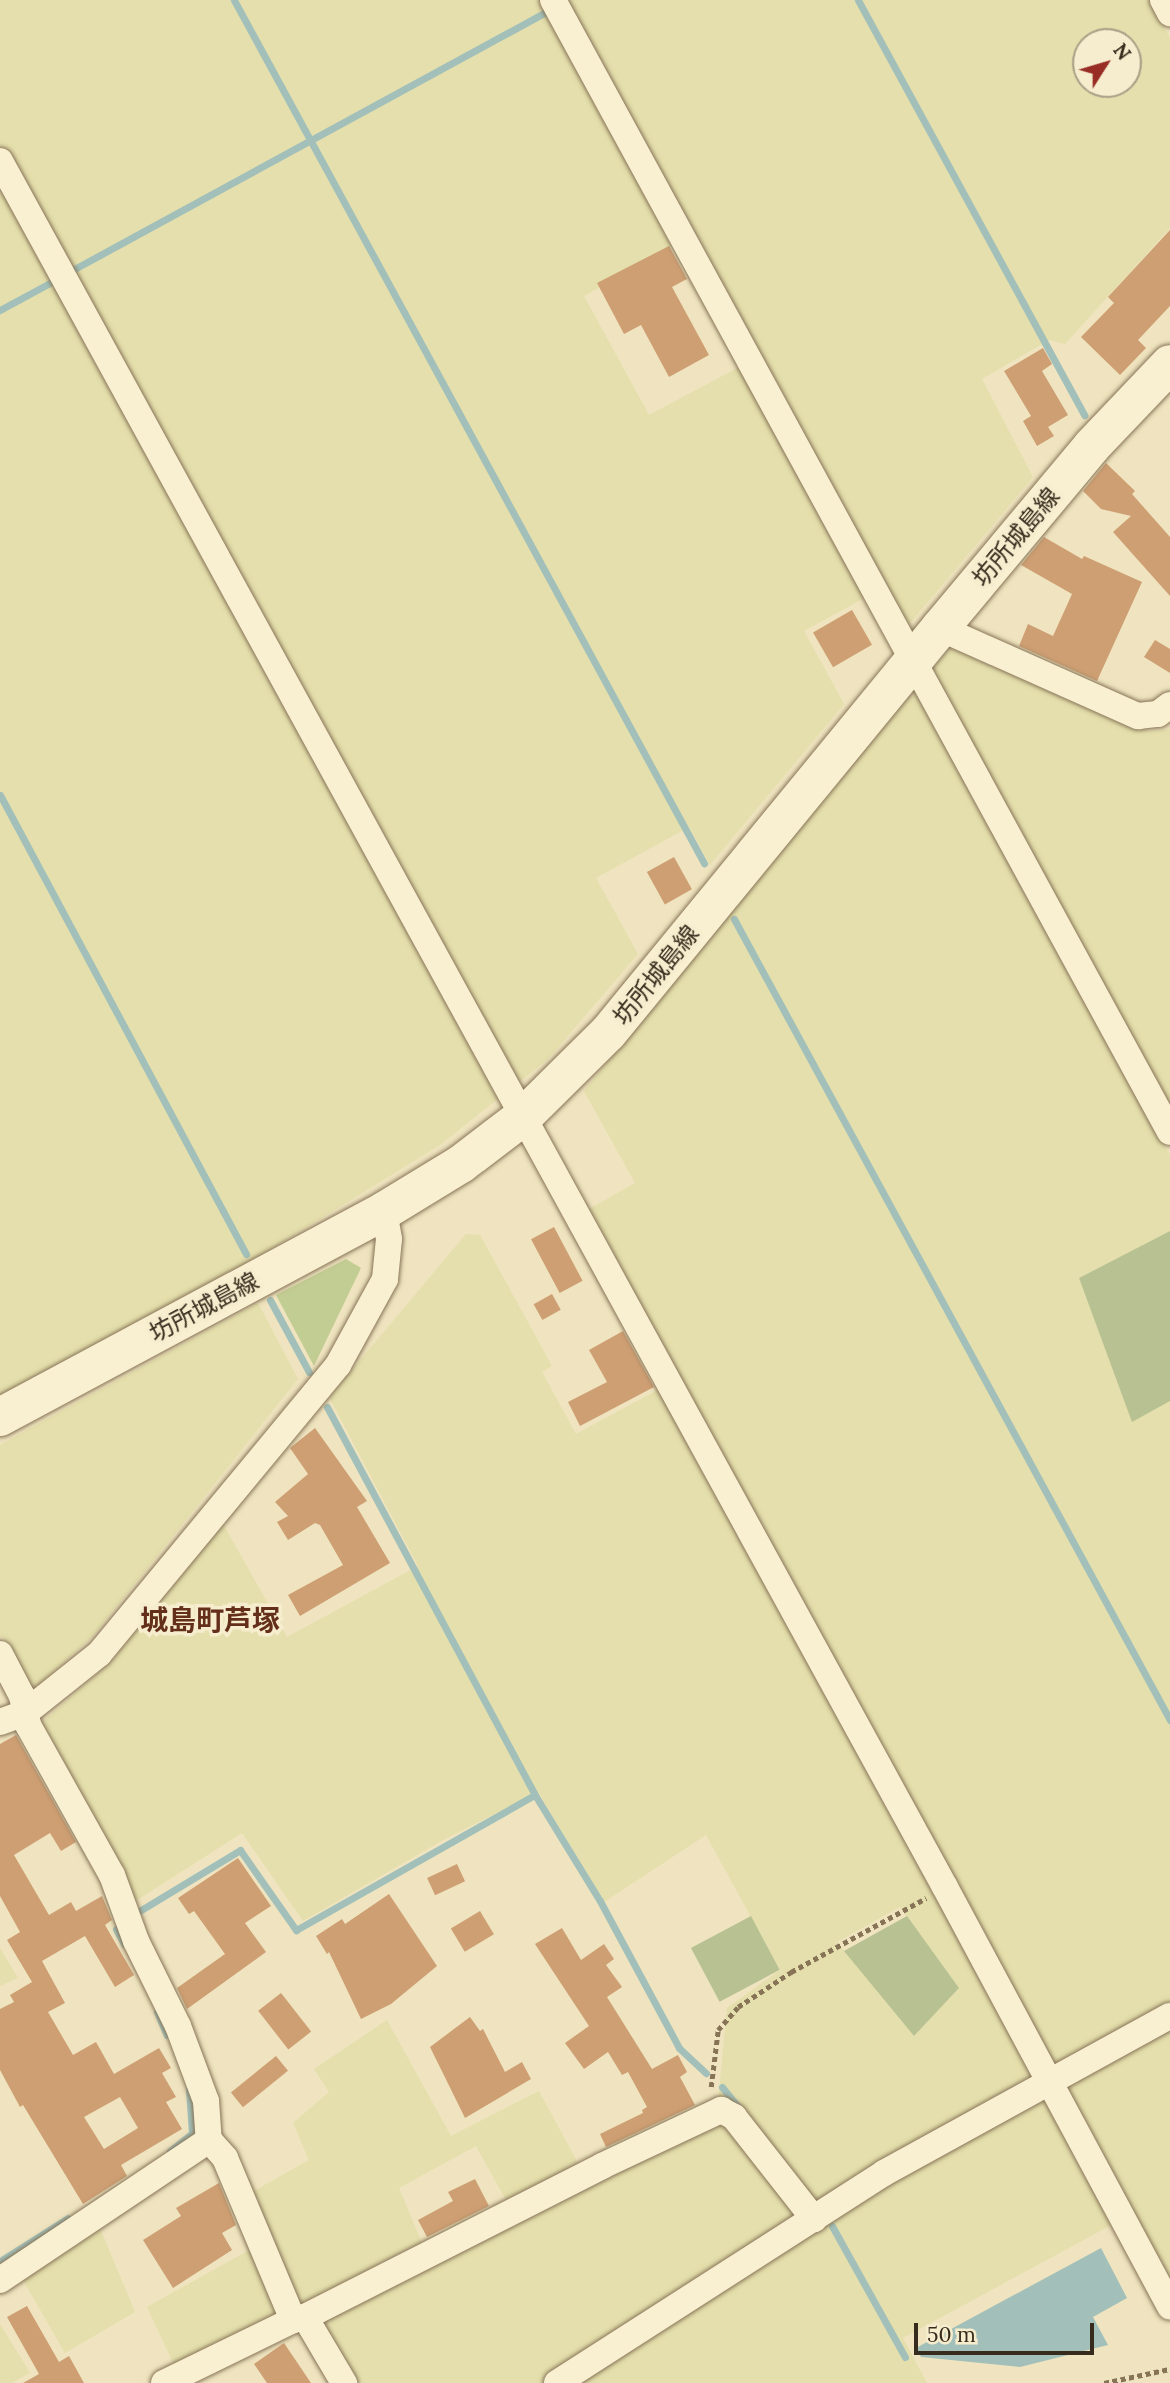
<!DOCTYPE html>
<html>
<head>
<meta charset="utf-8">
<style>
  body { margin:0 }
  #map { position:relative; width:1170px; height:2383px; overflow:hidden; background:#efe4bf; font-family:Lora,"Noto Sans JP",serif }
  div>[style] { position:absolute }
  .farmland>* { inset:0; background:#e4dfac }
  .green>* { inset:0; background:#c2cd93 }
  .cemetery>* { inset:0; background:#b8c192; transform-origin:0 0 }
  .water>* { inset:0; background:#a2c0b9 }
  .stream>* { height:7px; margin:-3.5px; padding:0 3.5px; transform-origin:3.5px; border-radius:3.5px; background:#a2c0b9 }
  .building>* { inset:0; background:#ce9f73; transform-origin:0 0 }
  .path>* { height:4.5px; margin-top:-2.25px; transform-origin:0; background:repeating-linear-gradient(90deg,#877457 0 5px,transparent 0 8.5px) }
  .roads { filter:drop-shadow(0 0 2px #877457) drop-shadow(0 0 2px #877457) }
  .street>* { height:26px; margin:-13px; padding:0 13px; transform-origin:13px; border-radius:13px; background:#f9f0d2 }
  .secondary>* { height:38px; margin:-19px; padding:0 19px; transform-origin:19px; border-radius:19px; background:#f9f0d2 }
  span { translate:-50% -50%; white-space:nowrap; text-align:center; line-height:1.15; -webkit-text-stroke:7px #f6edce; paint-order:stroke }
  .street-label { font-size:24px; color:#362b1c }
  .quarter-label { font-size:28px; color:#642f1a; font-weight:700 }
  .north { position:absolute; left:1072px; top:28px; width:70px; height:70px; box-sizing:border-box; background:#f6edce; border:2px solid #a99f87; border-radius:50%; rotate:53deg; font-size:19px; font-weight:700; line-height:28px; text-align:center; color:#362b1c }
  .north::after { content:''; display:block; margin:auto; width:24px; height:32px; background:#982d25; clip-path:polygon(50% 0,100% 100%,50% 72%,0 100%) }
  .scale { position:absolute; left:914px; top:2323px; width:180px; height:32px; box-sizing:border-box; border:4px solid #362b1c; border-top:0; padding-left:9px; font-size:21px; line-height:24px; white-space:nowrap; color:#362b1c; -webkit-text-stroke:5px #f6edce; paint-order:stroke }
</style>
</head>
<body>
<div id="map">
  <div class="farmland">
    <div style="clip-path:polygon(0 0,544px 0,677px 244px,584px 296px,649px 415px,741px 366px,868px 596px,804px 631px,844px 704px,710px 865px,689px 827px,596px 878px,638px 954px,548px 1059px,440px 1145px,258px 1257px,0 1397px)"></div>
    <div style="clip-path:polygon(evenodd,562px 0,1149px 0,1170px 38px,1170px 228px,1065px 344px,1049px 340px,982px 379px,1033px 477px,905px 629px,562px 0,1086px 42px,1128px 42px,1128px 84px,1086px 84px,1086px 42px)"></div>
    <div style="clip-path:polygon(953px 644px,1149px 731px,1170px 729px,1170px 1112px,930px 672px)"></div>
    <div style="clip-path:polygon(906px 695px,918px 696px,1170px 1155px,1170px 1231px,1079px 1278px,1133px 1421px,1170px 1401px,1170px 2289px,589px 1209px,635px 1183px,584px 1091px)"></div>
    <div style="clip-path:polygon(evenodd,466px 1234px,480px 1235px,552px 1366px,542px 1372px,576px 1434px,663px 1387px,1115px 2223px,903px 2338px,927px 2383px,353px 2383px,318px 2324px,716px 2123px,727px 2008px,780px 1970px,706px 1835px,604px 1902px,538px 1792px,445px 1839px,303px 1921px,242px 1833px,134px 1902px,41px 1723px,110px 1663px,223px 1524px,287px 1637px,418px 1566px,329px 1397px,466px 1234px,900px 1907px,959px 1988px,914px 2036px,837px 1942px,900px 1907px)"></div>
    <div style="clip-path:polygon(258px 1303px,298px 1379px,93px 1636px,34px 1689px,3px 1637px,0 1637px,0 1445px)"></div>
    <div style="clip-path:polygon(0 1948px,18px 1978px,0 1986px)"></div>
    <div style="clip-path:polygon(387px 2020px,451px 2136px,539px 2091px,580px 2167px,507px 2202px,476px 2146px,399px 2188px,424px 2248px,176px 2369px,147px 2307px,267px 2240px,252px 2192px,309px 2160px,293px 2123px,329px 2092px,314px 2069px)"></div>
    <div style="clip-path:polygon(99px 2226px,135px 2312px,65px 2353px,23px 2280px)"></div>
    <div style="clip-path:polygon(0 2324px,30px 2373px,12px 2383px,0 2383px)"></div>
  </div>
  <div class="green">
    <div style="clip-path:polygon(346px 1259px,361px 1268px,314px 1366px,276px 1295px)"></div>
  </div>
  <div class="cemetery">
    <div style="clip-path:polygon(1170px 1231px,1170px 1401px,1132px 1422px,1079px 1278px)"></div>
    <div style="left:751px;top:1916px;width:61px;height:68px;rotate:62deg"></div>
    <div style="clip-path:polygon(907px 1916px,959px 1988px,914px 2036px,844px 1951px)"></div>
  </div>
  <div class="water">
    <div style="clip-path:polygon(1101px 2248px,1127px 2298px,1093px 2317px,1108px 2345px,1020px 2367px,921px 2357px,916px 2348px)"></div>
  </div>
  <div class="stream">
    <div style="left:234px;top:0;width:983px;rotate:61.43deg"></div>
    <div style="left:858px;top:0;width:473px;rotate:61.4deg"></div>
    <div style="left:67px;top:273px;width:545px;rotate:-28.59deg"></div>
    <div style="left:0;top:310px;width:65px;rotate:-28.5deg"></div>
    <div style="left:0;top:795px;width:521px;rotate:61.81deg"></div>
    <div style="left:734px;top:919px;width:912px;rotate:61.44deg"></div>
    <div style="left:270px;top:1300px;width:82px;rotate:61.6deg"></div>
    <div style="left:327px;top:1407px;width:440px;rotate:61.8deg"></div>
    <div style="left:535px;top:1795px;width:124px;rotate:58.5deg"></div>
    <div style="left:600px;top:1901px;width:167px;rotate:61.7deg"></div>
    <div style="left:679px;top:2048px;width:37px;rotate:43deg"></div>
    <div style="left:141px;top:1910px;width:116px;rotate:-31.2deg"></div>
    <div style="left:240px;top:1850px;width:98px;rotate:55deg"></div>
    <div style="left:296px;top:1930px;width:274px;rotate:-29.5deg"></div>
    <div style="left:116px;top:1929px;width:17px;rotate:62deg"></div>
    <div style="left:157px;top:2012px;width:25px;rotate:67deg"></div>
    <div style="left:722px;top:2087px;width:27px;rotate:51deg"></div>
    <div style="left:170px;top:2151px;width:28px;rotate:-39deg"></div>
    <div style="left:192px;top:2133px;width:43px;rotate:-94deg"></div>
    <div style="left:832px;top:2226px;width:150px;rotate:60.9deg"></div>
    <div style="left:0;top:2261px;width:80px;rotate:-32.3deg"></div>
  </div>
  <div class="building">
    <div style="clip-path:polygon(1170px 230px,1170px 306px,1138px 340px,1146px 348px,1120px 375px,1081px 337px,1114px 303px,1108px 297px)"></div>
    <div style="clip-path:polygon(669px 246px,687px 279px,672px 287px,709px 355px,669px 377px,641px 325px,624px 334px,597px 283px)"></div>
    <div style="clip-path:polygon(1043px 348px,1052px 364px,1042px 371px,1068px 415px,1048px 427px,1054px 436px,1037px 446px,1023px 421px,1031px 416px,1004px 371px)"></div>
    <div style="clip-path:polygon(1106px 463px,1135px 491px,1132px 494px,1170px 537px,1170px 596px,1113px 532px,1131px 516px,1101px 509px,1083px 491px)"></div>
    <div style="clip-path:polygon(1044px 537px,1082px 559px,1084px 556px,1142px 582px,1097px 681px,1019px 646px,1028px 624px,1053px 636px,1072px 594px,1021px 565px)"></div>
    <div style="left:852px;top:610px;width:40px;height:45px;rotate:60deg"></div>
    <div style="clip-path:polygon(1155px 640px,1170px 649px,1170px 673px,1144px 657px)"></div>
    <div style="left:674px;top:857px;width:37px;height:31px;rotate:61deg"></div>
    <div style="left:554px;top:1227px;width:61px;height:26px;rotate:62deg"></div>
    <div style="left:552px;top:1294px;width:18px;height:21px;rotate:61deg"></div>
    <div style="clip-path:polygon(623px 1331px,654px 1387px,580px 1426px,568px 1402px,607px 1382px,589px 1350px)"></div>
    <div style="clip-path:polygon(315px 1428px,367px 1501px,357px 1507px,390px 1563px,300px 1616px,288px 1595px,343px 1565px,320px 1525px,315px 1523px,288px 1540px,277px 1522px,288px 1516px,275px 1502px,308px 1474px,290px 1448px)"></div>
    <div style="clip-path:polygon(evenodd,16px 1735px,76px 1842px,61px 1851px,50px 1833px,14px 1855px,49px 1915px,71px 1902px,76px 1911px,102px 1896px,112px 1920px,105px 1925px,134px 1975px,115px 1987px,85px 1936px,42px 1961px,65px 2003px,48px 2012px,73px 2055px,96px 2042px,114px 2074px,159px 2048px,171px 2068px,162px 2073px,176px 2097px,166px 2102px,182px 2129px,121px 2165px,127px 2176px,83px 2204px,23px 2105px,20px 2107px,0 2070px,0 2009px,14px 2002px,10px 1995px,32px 1982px,7px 1940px,20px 1932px,0 1896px,0 1744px,16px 1735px,120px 2097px,138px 2128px,104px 2149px,84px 2117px,120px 2097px)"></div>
    <div style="clip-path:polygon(238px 1858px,271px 1906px,245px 1923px,266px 1952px,187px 2009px,177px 1988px,225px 1954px,194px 1911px,189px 1914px,178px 1898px)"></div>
    <div style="left:457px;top:1864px;width:19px;height:33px;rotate:65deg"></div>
    <div style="clip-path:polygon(389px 1894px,437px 1966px,391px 2004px,361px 2019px,329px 1952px,327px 1954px,316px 1936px,342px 1919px,345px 1924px)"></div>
    <div style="left:480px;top:1911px;width:27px;height:34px;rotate:59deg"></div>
    <div style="clip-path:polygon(562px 1928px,581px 1960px,604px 1944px,614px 1959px,606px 1965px,622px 1987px,607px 1997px,652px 2069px,678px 2055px,687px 2072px,680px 2077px,695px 2105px,606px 2147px,600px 2134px,643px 2113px,642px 2110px,647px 2107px,628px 2072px,622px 2075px,608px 2052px,584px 2069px,565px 2043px,589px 2026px,535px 1944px)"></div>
    <div style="left:281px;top:1993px;width:49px;height:29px;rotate:52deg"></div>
    <div style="clip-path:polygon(470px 2017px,480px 2031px,483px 2029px,505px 2072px,522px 2062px,531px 2079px,465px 2118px,430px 2047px)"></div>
    <div style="left:276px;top:2056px;width:19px;height:58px;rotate:51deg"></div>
    <div style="clip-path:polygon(475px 2179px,489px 2206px,427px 2237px,418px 2220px,453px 2201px,448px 2192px)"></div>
    <div style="clip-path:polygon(219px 2183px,236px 2225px,222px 2233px,232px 2250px,173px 2288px,143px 2240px,181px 2216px,176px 2208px)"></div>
    <div style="clip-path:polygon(27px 2306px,59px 2362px,69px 2356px,84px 2383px,23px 2383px,39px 2374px,7px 2317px)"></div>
    <div style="clip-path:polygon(284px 2343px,311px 2383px,267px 2383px,254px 2364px)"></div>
  </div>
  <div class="path">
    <div style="left:711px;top:2087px;width:57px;rotate:-83deg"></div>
    <div style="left:718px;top:2030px;width:30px;rotate:-49deg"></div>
    <div style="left:738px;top:2007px;width:64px;rotate:-33.4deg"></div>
    <div style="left:791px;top:1972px;width:154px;rotate:-28.7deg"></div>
    <div style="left:1104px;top:2383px;width:67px;rotate:-12deg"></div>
  </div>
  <div class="roads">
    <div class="street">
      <div style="left:553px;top:0;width:1289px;rotate:61.41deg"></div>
      <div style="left:1163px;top:0;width:15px;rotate:62deg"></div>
      <div style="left:0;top:161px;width:1968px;rotate:61.3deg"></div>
      <div style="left:945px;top:1887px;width:476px;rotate:61.8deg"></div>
      <div style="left:940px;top:628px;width:217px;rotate:24deg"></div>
      <div style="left:1138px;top:716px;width:20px;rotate:-6deg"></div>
      <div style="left:1158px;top:714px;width:15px;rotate:-37deg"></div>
      <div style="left:0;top:1654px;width:47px;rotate:62.4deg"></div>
      <div style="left:22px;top:1696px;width:30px;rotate:78deg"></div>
      <div style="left:28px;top:1725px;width:172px;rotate:60.8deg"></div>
      <div style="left:112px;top:1875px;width:70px;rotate:70deg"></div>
      <div style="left:136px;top:1941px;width:95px;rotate:63.7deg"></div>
      <div style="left:178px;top:2026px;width:80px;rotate:69.5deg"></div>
      <div style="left:206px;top:2101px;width:39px;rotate:86deg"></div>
      <div style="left:209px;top:2140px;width:24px;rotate:48deg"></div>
      <div style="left:225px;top:2158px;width:176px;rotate:67.2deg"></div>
      <div style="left:0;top:1722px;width:27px;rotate:-20deg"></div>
      <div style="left:25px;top:1713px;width:95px;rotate:-38.6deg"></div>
      <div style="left:99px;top:1654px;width:375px;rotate:-50.4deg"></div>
      <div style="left:338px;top:1365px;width:98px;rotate:-61.3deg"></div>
      <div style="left:385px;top:1279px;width:40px;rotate:-84.3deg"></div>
      <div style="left:389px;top:1239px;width:28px;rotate:-100deg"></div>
      <div style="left:0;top:2280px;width:252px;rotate:-33.8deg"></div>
      <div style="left:305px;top:2317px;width:77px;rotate:59.4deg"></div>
      <div style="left:164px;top:2383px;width:144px;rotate:-26deg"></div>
      <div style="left:293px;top:2320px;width:12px;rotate:-14deg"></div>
      <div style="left:305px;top:2317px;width:333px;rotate:-26.9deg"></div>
      <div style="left:602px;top:2166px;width:132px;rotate:-25.2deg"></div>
      <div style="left:721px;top:2110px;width:15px;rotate:28deg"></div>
      <div style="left:734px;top:2117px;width:130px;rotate:51.9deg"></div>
      <div style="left:557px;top:2383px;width:389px;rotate:-32.7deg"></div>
      <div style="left:884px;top:2173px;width:326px;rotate:-28.8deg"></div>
    </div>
    <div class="secondary">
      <div style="left:0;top:1417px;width:436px;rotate:-28.2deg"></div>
      <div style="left:384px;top:1211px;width:90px;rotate:-31.4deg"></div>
      <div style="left:461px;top:1164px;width:79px;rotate:-37.3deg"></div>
      <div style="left:524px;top:1116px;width:118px;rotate:-44.7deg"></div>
      <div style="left:608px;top:1033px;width:524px;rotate:-50.66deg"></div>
      <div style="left:940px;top:628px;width:237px;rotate:-50.1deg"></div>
      <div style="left:1092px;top:446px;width:113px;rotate:-46.4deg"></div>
    </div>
  </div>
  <div class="street-label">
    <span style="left:1016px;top:537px;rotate:-50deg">坊所城島線</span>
    <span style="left:656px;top:975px;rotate:-51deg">坊所城島線</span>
    <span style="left:204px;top:1307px;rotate:-28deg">坊所城島線</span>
  </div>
  <div class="quarter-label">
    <span style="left:210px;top:1620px">城島町芦塚</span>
  </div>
  <div class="north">N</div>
  <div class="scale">50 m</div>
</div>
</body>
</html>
